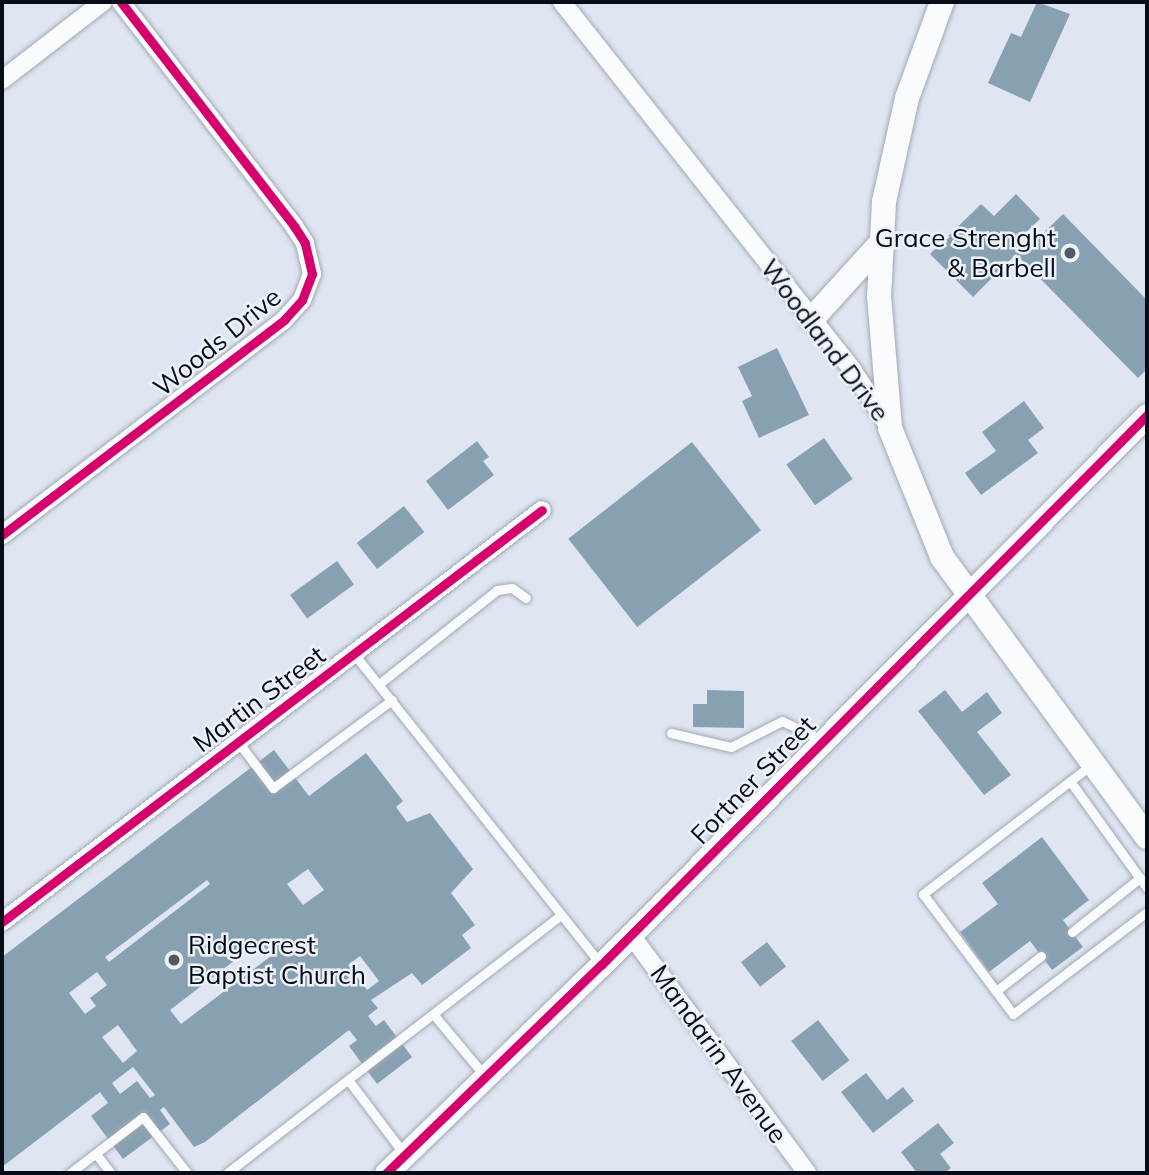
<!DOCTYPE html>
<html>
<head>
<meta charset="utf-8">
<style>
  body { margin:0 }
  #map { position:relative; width:1149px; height:1175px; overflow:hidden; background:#dfe6f2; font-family:Mulish,sans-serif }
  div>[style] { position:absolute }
  .building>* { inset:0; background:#88a1b2; transform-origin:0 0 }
  .roads { filter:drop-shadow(0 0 2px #a2a9b4) drop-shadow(0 0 2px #a2a9b4) }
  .service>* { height:9px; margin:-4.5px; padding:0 4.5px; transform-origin:4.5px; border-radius:4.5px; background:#fafbfd }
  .minor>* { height:18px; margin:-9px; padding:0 9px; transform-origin:9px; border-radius:9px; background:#fafbfd }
  .tertiary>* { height:23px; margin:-11.5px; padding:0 11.5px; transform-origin:11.5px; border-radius:11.5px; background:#fafbfd }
  .secondary>* { height:24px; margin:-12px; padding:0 12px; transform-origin:12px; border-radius:12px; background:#fafbfd }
  .cycleway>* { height:9px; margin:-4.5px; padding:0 4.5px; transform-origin:4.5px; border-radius:4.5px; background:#d6006c }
  .dots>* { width:19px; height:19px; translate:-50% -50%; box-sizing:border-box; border:4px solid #edf1f8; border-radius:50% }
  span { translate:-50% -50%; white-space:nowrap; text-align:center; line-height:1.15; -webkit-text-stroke:5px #edf1f8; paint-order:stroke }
  .poi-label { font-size:26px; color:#060d18 }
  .right { translate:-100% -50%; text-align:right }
  .left { translate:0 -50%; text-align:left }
  .street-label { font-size:26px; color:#060d18 }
  .frame { position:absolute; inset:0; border:4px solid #060d18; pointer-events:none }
</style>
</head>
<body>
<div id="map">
  <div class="building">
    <div style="clip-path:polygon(1037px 2px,1070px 14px,1030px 102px,988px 83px,1011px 33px,1021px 37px)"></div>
    <div style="clip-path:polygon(1016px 194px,1040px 219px,1019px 239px,1028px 248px,1063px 214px,1147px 300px,1147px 369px,1138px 378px,1016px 254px,973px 297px,930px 254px,981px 204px,994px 216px)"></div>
    <div style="clip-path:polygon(777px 348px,809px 415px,759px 438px,742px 401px,752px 396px,738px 367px)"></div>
    <div style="clip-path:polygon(1024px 401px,1044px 428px,1028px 440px,1038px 453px,981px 495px,965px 473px,996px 451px,982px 432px)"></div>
    <div style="left:824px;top:438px;width:50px;height:46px;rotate:55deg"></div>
    <div style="clip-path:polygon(477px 441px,489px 457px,483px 461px,494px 475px,448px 510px,426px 481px)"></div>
    <div style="left:692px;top:442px;width:112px;height:157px;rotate:52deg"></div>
    <div style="left:404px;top:506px;width:33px;height:60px;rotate:52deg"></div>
    <div style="left:337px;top:561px;width:29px;height:58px;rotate:54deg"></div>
    <div style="clip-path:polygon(707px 690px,744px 691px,744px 728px,693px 727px,693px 704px,707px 704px)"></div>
    <div style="clip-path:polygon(945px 690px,962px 712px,987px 692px,1002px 713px,977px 732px,1011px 775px,984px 795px,918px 711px)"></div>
    <div style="clip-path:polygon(evenodd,274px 750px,309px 796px,366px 753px,403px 801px,396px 807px,407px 822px,430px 813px,473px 869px,451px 893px,475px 925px,462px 935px,471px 948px,422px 985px,412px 973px,371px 1000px,378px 1008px,368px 1016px,376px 1026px,384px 1020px,412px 1057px,377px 1084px,349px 1046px,357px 1040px,349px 1030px,205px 1142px,194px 1147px,164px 1107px,160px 1110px,170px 1124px,123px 1159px,91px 1116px,108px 1103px,100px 1092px,2px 1167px,2px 957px,274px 750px,308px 869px,324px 890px,303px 905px,287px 884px,308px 869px,274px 750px,207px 880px,210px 884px,109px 962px,105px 957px,207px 880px,274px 750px,260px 941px,271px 956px,181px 1024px,170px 1010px,260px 941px,274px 750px,360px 956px,379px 981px,367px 990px,348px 965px,360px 956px,274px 750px,97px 972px,107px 985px,90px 998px,96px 1006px,85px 1014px,69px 993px,97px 972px,274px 750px,118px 1025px,137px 1051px,123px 1063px,102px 1037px,118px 1025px,274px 750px,133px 1067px,155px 1095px,150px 1098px,137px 1081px,120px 1094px,112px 1083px,133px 1067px)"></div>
    <div style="clip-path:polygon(1042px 837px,1089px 900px,1063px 920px,1083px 947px,1052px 970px,1030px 941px,989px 972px,960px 932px,998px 904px,982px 883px)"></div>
    <div style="left:767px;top:942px;width:31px;height:33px;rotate:52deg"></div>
    <div style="left:818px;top:1020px;width:51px;height:34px;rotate:52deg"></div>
    <div style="clip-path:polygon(866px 1073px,887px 1100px,903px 1087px,914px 1101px,873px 1133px,841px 1092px)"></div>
    <div style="clip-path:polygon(938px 1123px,954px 1143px,940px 1154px,951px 1168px,945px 1173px,917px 1173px,901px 1152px)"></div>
  </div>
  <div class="roads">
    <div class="service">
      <div style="left:354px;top:654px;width:397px;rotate:51.5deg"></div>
      <div style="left:379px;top:684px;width:151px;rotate:-38.5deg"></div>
      <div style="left:497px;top:590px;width:15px;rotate:-8deg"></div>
      <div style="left:512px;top:588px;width:17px;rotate:36deg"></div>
      <div style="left:671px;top:733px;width:62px;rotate:13.1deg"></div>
      <div style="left:731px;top:747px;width:57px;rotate:-27deg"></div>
      <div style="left:782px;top:721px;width:44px;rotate:25.4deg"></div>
      <div style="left:238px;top:742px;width:58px;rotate:52.7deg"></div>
      <div style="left:273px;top:788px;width:148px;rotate:-36.5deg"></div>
      <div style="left:1091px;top:765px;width:212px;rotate:142.5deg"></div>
      <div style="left:923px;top:894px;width:150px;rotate:53.1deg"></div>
      <div style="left:1013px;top:1014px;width:168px;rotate:-37.3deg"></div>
      <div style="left:1070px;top:781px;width:132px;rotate:54.3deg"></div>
      <div style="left:1072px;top:932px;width:87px;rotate:-38.5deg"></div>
      <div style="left:996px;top:991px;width:57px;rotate:-37.9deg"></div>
      <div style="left:434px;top:1015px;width:78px;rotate:50.2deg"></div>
      <div style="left:349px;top:1081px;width:93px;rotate:52.9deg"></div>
      <div style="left:96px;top:1154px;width:24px;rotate:52deg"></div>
      <div style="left:70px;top:1173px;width:92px;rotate:-37.5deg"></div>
      <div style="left:143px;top:1117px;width:71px;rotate:51.8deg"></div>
      <div style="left:227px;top:1173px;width:422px;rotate:-37.7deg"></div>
    </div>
    <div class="minor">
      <div style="left:562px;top:2px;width:470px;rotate:51.7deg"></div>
      <div style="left:853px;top:371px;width:64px;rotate:57.1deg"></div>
      <div style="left:2px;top:80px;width:128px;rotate:-37.7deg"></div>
      <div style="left:2px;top:535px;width:355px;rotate:-37.3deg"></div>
      <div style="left:284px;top:320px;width:27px;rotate:-48deg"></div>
      <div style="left:302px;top:300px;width:28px;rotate:-69deg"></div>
      <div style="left:312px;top:274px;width:32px;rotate:-103deg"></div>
      <div style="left:305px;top:243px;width:20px;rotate:-123deg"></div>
      <div style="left:294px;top:226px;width:283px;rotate:-127.7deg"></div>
      <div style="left:2px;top:922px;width:679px;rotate:-37.34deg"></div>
      <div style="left:631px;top:935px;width:296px;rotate:53.5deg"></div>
    </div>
    <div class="tertiary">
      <div style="left:386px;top:1173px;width:299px;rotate:-44.1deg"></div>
      <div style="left:601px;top:965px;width:775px;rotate:-45.21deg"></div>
    </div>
    <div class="secondary">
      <div style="left:942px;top:2px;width:102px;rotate:110deg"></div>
      <div style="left:907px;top:98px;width:107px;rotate:102.5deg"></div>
      <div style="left:884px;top:202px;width:94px;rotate:93deg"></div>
      <div style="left:879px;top:296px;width:132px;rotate:85.2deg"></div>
      <div style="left:890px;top:428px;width:139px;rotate:68deg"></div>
      <div style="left:942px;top:557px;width:347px;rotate:53.8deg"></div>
      <div style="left:812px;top:319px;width:101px;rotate:-47.8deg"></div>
    </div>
  </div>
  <div class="cycleway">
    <div style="left:2px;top:535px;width:355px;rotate:-37.3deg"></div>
    <div style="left:284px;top:320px;width:27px;rotate:-48deg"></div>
    <div style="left:302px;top:300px;width:28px;rotate:-69deg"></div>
    <div style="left:312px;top:274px;width:32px;rotate:-103deg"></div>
    <div style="left:305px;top:243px;width:20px;rotate:-123deg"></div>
    <div style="left:294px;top:226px;width:283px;rotate:-127.7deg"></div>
    <div style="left:2px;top:922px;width:679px;rotate:-37.34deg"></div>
    <div style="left:386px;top:1173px;width:299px;rotate:-44.1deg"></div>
    <div style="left:601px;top:965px;width:775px;rotate:-45.21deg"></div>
  </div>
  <div class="dots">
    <div style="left:1070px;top:253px;background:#525964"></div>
    <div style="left:174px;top:960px;background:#525964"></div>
  </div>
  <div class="poi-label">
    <span class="right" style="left:1056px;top:253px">Grace Strenght<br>&amp; Barbell</span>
    <span class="left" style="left:188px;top:960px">Ridgecrest<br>Baptist Church</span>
  </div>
  <div class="street-label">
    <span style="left:825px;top:340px;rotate:53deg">Woodland Drive</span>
    <span style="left:217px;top:342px;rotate:-39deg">Woods Drive</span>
    <span style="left:259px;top:699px;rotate:-37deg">Martin Street</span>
    <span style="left:753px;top:780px;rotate:-46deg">Fortner Street</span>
    <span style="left:719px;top:1054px;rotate:54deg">Mandarin Avenue</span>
  </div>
  <div class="frame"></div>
</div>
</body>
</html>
